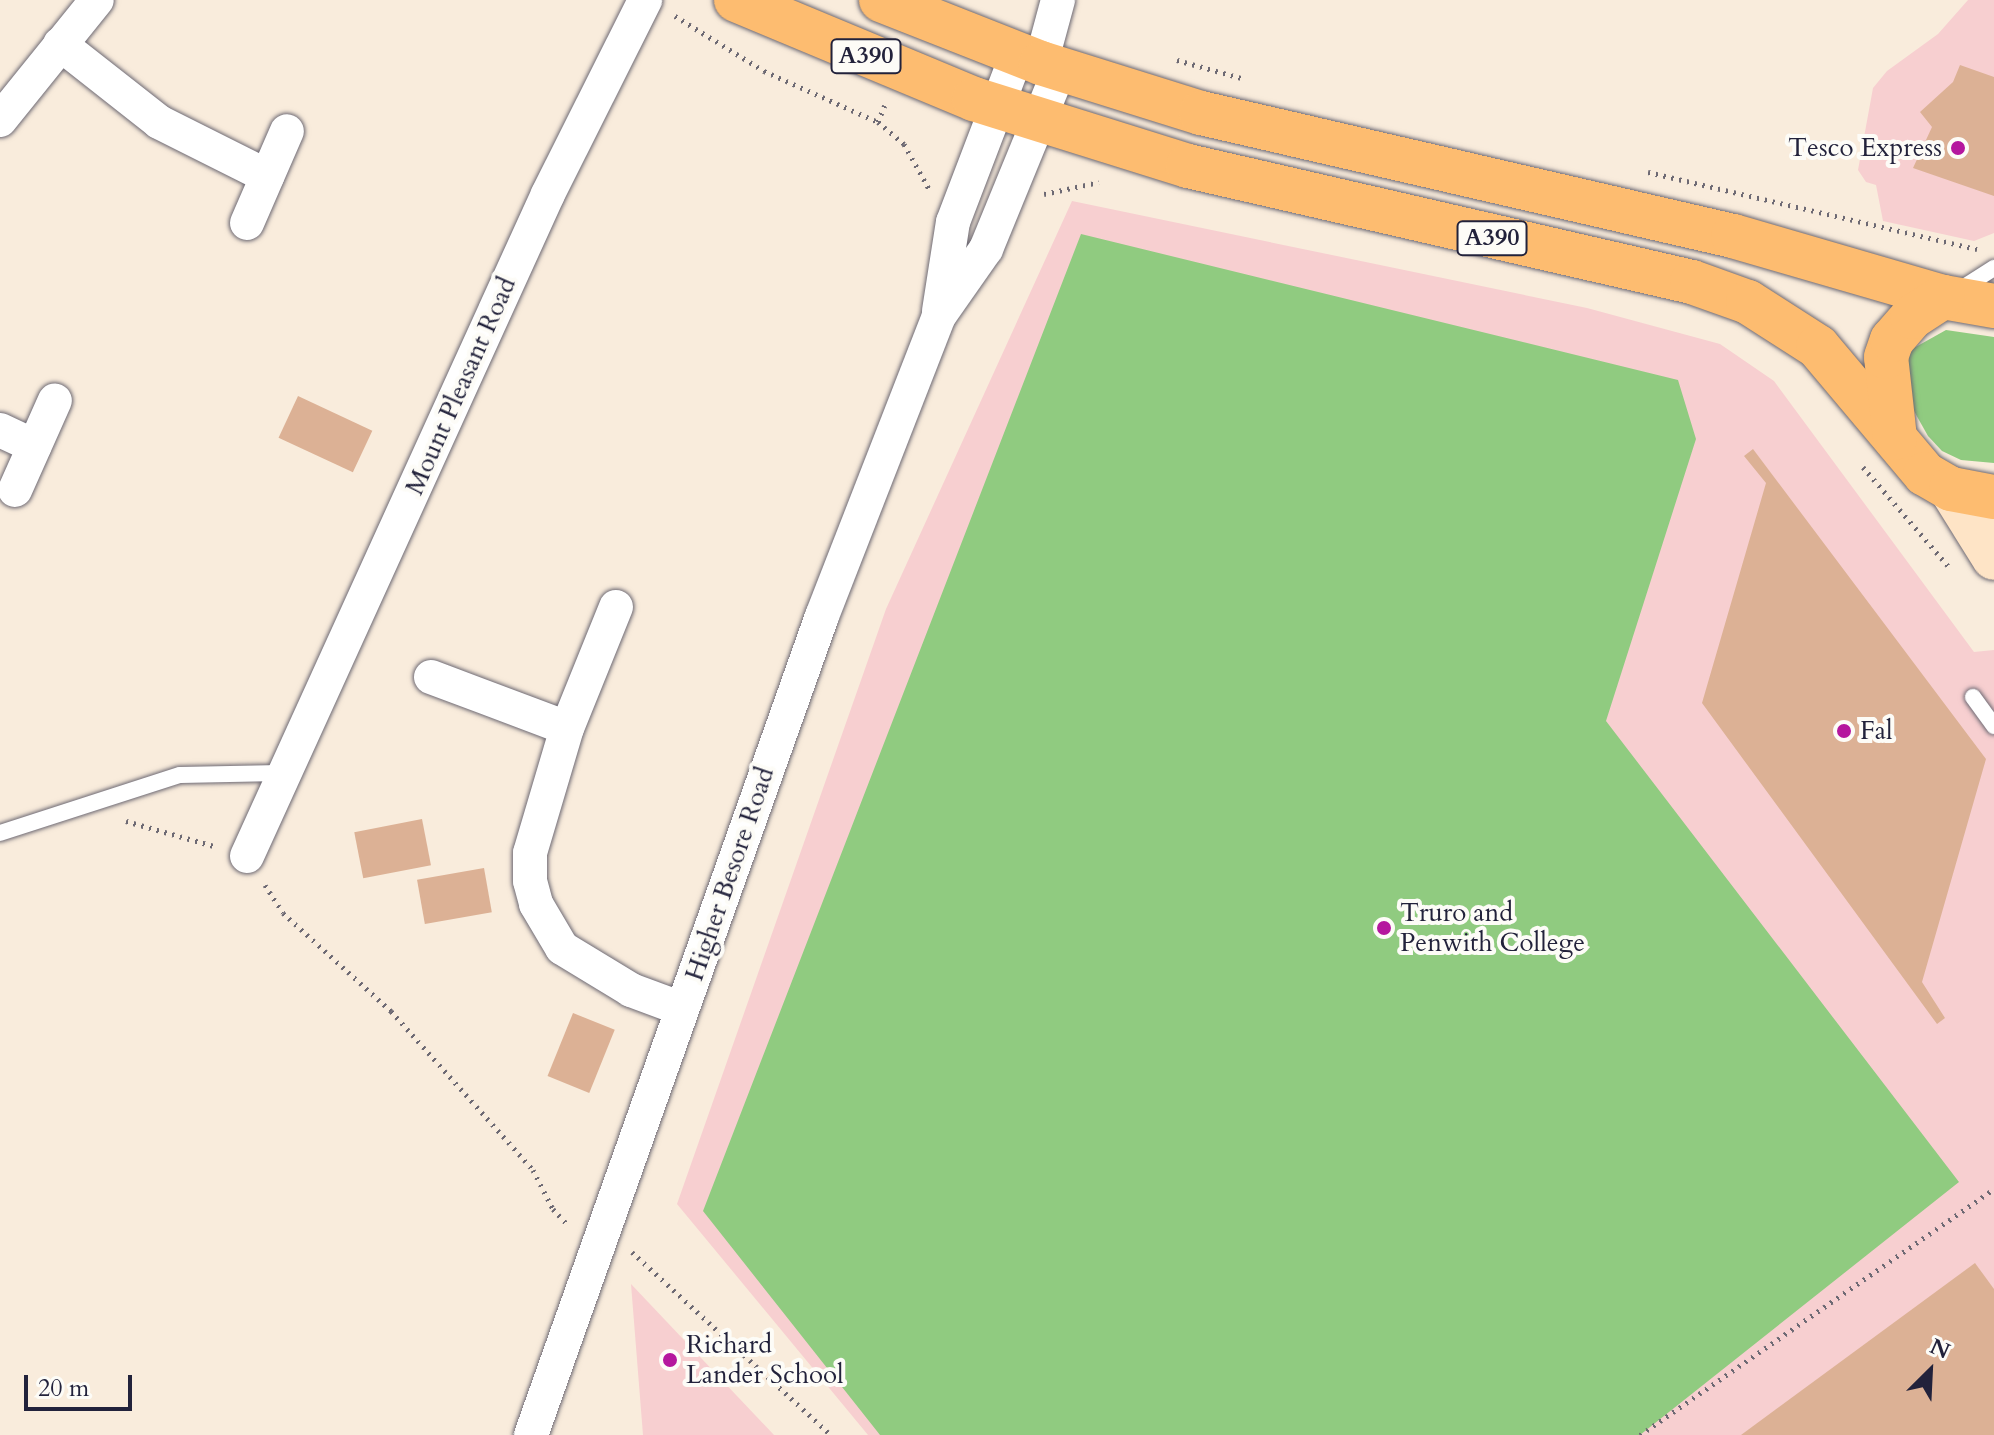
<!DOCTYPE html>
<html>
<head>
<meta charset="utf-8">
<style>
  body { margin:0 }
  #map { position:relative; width:1994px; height:1435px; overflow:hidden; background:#f9ecdc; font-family:Cardo,serif }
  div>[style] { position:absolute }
  .built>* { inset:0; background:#f7cfd0 }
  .green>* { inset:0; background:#90cb80 }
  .building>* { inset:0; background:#dcb195; transform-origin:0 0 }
  .path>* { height:5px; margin-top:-2.5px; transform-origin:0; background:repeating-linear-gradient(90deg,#6d6973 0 2px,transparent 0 8px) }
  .roads { filter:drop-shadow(0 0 2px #6d6973) drop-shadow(0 0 2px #6d6973) }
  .lane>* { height:16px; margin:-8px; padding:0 8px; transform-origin:8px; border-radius:8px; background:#fff }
  .street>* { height:34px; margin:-17px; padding:0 17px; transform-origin:17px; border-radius:17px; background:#fff }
  .secondary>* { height:44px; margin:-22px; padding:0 22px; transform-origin:22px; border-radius:22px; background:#fee4c6 }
  .highway>* { height:44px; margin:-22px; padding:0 22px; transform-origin:22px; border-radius:22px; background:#fdbc70 }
  .dots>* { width:22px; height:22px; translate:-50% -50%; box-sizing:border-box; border:4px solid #fdfcf7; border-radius:50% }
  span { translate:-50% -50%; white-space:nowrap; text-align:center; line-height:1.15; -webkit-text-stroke:8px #fdfcf7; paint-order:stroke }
  .shield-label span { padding:2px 6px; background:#fdfcf7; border:2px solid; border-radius:6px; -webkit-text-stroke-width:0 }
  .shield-label { font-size:24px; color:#22223b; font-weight:700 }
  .poi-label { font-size:26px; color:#22223b }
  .right { translate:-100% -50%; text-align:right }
  .left { translate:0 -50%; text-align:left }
  .street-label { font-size:26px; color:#22223b }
  .north { position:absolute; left:1890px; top:1331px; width:80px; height:80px; -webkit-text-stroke:6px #fdfcf7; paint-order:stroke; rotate:24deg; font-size:22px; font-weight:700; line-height:32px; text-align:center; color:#22223b }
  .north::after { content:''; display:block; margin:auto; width:28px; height:36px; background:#22223b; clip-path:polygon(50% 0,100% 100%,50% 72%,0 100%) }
  .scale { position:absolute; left:24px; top:1375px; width:108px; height:36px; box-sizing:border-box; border:4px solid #22223b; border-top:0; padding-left:10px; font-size:24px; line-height:28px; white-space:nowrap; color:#22223b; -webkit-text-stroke:6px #fdfcf7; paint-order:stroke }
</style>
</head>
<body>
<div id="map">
  <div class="built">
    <div style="clip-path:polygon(1968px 0,1994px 0,1994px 233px,1974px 241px,1883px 221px,1876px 185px,1866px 182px,1858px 170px,1873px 88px,1887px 71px,1938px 34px)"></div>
    <div style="clip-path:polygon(1072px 201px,1587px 308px,1720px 344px,1774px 381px,1974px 652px,1994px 650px,1994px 1435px,868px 1435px,677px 1204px,886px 609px)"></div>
    <div style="clip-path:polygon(631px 1284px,774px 1435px,643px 1435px)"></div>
  </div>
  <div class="green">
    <div style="clip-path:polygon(1081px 234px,1678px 380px,1696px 439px,1606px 721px,1959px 1182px,1640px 1435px,880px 1435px,703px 1211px)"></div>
    <div style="clip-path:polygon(1946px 330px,1994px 337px,1994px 463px,1961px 460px,1942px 451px,1928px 436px,1905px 395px,1903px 370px,1912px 349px)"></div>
  </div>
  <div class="building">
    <div style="clip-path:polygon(1960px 65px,1994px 77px,1994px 196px,1913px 168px,1932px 127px,1920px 112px,1953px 82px)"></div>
    <div style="left:298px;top:396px;width:82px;height:46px;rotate:25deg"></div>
    <div style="clip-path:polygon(1753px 449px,1986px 759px,1922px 982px,1945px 1018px,1937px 1024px,1702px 703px,1766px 483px,1744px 456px)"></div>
    <div style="left:422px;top:819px;width:47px;height:69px;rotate:79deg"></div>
    <div style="left:484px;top:868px;width:45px;height:68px;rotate:80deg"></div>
    <div style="left:573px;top:1013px;width:45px;height:68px;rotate:22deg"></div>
    <div style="clip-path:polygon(1975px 1263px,1994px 1289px,1994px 1435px,1741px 1435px)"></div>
  </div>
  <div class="path">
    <div style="left:675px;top:16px;width:105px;rotate:31.7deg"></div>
    <div style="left:764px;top:71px;width:125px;rotate:24.1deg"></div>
    <div style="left:878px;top:122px;width:34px;rotate:40deg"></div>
    <div style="left:904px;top:144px;width:51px;rotate:60.9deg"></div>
    <div style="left:1177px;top:60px;width:71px;rotate:15.6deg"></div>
    <div style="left:878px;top:122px;width:18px;rotate:-68deg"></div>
    <div style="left:1648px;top:172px;width:338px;rotate:13.2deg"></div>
    <div style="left:1044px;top:194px;width:56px;rotate:-12.3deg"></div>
    <div style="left:1863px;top:467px;width:133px;rotate:49.3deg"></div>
    <div style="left:126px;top:821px;width:95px;rotate:15.9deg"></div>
    <div style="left:265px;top:885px;width:33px;rotate:57deg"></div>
    <div style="left:283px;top:913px;width:146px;rotate:42.2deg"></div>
    <div style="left:391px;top:1011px;width:213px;rotate:48.2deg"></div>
    <div style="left:533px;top:1170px;width:44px;rotate:62.9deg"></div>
    <div style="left:553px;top:1209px;width:22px;rotate:47deg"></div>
    <div style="left:632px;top:1252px;width:270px;rotate:42.6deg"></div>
    <div style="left:1640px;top:1435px;width:431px;rotate:-34.8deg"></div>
  </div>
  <div class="roads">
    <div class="lane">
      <div style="left:1958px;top:291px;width:43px;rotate:-32.6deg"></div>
      <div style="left:1973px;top:697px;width:36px;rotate:54deg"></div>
      <div style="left:0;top:833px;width:189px;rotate:-17.9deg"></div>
      <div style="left:180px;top:775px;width:100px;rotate:-1.1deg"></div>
    </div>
    <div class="street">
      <div style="left:60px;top:44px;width:126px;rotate:38.2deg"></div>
      <div style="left:159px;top:122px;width:121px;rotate:26.6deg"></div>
      <div style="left:1041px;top:63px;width:65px;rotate:-74.9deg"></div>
      <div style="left:0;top:120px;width:154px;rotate:-51.1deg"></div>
      <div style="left:247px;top:223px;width:100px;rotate:-66.5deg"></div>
      <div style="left:939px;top:311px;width:90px;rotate:-81.1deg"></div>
      <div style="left:953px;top:222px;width:180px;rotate:-69.1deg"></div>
      <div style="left:0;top:430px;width:38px;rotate:25deg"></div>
      <div style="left:15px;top:490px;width:98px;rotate:-66deg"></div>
      <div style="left:616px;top:607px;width:131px;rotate:112deg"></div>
      <div style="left:567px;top:728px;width:130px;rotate:106.5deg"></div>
      <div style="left:530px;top:853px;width:28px;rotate:90deg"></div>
      <div style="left:530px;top:881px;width:24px;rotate:75deg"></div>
      <div style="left:536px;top:904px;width:51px;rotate:59.4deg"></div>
      <div style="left:562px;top:948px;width:81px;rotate:31.3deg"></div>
      <div style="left:631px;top:990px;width:54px;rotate:20.4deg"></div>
      <div style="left:431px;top:677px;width:145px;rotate:20.6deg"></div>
      <div style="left:247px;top:856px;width:727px;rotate:-65.55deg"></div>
      <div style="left:548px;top:194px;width:217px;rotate:-63.4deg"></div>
      <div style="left:531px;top:1435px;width:869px;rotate:-70.44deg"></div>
      <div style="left:822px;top:616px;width:322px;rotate:-68.7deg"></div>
      <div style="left:939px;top:316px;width:82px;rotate:-55deg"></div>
      <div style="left:986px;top:249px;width:195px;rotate:-67.7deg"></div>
    </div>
    <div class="secondary">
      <div style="left:1951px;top:489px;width:81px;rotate:58.1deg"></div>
    </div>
    <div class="highway">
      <div style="left:736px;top:0;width:258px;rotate:22.6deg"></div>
      <div style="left:974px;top:99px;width:224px;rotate:17.4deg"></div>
      <div style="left:1188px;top:166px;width:517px;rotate:12.96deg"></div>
      <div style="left:1692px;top:282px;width:59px;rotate:19.7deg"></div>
      <div style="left:1748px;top:302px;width:83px;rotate:32.7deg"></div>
      <div style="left:1818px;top:347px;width:166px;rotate:49.9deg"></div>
      <div style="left:1925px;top:474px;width:30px;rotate:30deg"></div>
      <div style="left:1951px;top:489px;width:44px;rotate:10.5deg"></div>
      <div style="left:881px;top:0;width:172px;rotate:21.5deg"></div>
      <div style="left:1041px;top:63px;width:168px;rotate:17.4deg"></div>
      <div style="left:1201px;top:113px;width:546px;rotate:13.02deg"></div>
      <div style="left:1733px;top:236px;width:219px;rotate:16.2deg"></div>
      <div style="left:1943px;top:297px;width:52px;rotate:10deg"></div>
      <div style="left:1895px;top:438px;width:81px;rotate:-96.3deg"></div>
      <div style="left:1886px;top:357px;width:18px;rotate:-71deg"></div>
      <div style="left:1892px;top:340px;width:30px;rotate:-49deg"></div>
      <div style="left:1912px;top:317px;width:37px;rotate:-33deg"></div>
    </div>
  </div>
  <div class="dots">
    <div style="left:1958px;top:148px;background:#b5179e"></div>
    <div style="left:1844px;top:731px;background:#b5179e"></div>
    <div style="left:1384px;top:928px;background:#b5179e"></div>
    <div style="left:670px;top:1360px;background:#b5179e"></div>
  </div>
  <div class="shield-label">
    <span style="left:866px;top:56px">A390</span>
    <span style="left:1492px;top:238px">A390</span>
  </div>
  <div class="poi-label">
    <span class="right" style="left:1942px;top:148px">Tesco Express</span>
    <span class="left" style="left:1860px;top:731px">Fal</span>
    <span class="left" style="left:1400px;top:928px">Truro and<br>Penwith College</span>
    <span class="left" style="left:686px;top:1360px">Richard<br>Lander School</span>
  </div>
  <div class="street-label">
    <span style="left:461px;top:386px;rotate:-66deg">Mount Pleasant Road</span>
    <span style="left:730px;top:874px;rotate:-71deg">Higher Besore Road</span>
  </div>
  <div class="north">N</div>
  <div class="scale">20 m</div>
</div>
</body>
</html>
